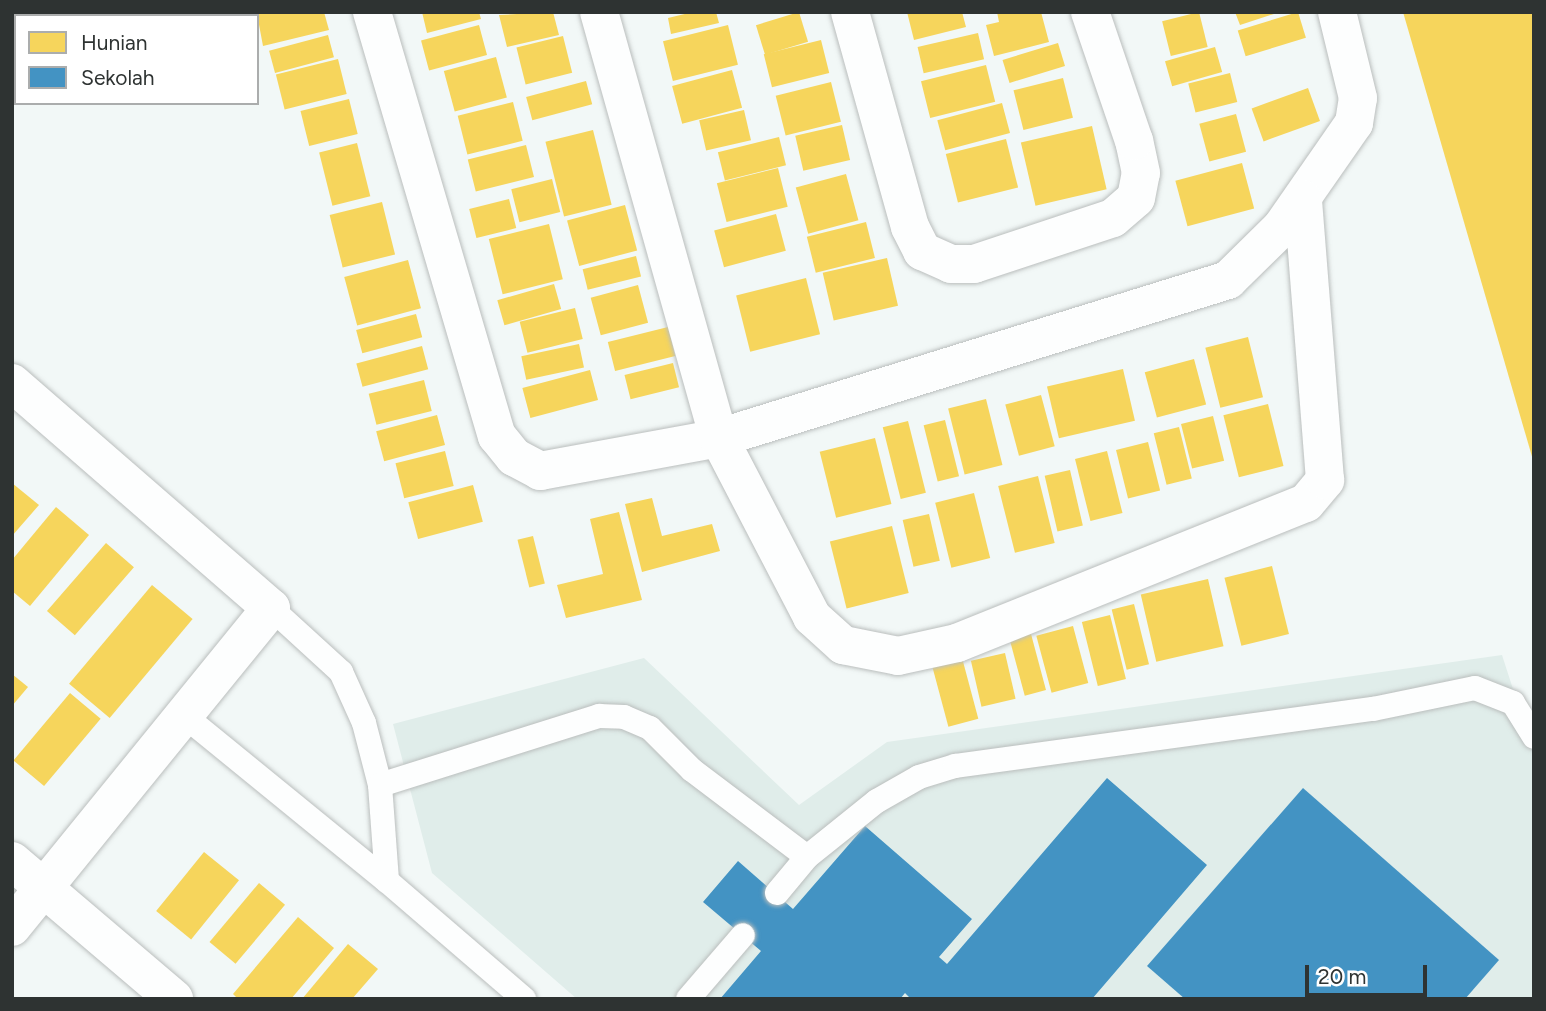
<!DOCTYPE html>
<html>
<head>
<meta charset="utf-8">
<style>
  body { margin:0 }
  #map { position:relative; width:1546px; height:1011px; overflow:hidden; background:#f2f8f7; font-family:Figtree,sans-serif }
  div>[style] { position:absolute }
  .built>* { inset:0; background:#e0edea }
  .homes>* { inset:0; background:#f6d55c; transform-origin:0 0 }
  .schools>* { inset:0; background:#4393c3 }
  .roads { filter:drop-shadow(0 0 2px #babebd) drop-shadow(0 0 2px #babebd) }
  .service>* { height:24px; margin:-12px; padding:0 12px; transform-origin:12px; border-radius:12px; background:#fdfefe }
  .minor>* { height:38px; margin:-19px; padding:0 19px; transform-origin:19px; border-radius:19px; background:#fdfefe }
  span { translate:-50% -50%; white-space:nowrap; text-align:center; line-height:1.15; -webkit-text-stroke:7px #fff; paint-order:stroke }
  .frame { position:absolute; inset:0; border:14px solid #2e3332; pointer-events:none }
  .legend { position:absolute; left:14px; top:14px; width:245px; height:91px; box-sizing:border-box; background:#fff; border:2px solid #abadad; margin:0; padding:9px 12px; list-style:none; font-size:21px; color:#2e3332 }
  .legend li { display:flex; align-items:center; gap:14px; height:35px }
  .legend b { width:35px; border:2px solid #abadad }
  .scale { position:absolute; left:1305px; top:965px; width:122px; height:32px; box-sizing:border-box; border:4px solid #2e3332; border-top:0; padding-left:9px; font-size:21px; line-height:24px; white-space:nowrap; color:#2e3332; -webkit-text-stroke:5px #fff; paint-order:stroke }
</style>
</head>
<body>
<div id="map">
  <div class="built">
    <div style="clip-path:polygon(1502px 655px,1534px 754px,1534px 999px,577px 999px,432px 873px,393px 724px,644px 658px,799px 805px,887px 742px)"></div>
  </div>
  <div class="homes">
    <div style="clip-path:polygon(324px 12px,329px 30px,263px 46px,257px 14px)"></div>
    <div style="clip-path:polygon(422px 12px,479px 12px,481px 19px,427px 33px)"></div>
    <div style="clip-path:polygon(553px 12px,559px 35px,507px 47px,499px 15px)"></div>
    <div style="clip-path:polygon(693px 12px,716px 12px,719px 23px,671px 34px,668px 18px)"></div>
    <div style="left:799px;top:12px;width:31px;height:45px;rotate:73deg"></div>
    <div style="clip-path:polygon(907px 12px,962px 12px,966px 27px,914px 40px)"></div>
    <div style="clip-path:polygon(997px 12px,1041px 12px,1049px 42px,994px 56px,986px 25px,999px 22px)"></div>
    <div style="left:1199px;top:12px;width:36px;height:38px;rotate:76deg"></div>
    <div style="clip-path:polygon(1235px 12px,1277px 12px,1277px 13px,1240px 25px)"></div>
    <div style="left:1298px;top:12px;width:27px;height:63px;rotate:73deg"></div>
    <div style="clip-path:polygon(1403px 12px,1534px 12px,1534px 460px,1533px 460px)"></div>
    <div style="left:479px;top:25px;width:31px;height:60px;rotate:75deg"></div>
    <div style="left:728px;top:25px;width:41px;height:67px;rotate:76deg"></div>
    <div style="left:978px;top:33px;width:27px;height:62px;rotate:77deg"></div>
    <div style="left:328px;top:35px;width:23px;height:61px;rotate:75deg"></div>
    <div style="left:563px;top:36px;width:38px;height:48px;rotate:76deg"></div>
    <div style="left:821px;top:40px;width:34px;height:59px;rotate:76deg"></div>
    <div style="left:1058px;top:43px;width:24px;height:58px;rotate:73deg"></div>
    <div style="left:1215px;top:47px;width:26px;height:52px;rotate:74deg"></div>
    <div style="left:496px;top:57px;width:42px;height:54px;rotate:75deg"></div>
    <div style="left:338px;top:59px;width:36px;height:64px;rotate:76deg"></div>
    <div style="left:986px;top:65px;width:38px;height:67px;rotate:76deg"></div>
    <div style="left:732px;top:70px;width:39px;height:62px;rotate:75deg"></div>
    <div style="left:1230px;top:73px;width:30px;height:43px;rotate:76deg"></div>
    <div style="left:1063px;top:78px;width:41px;height:51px;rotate:76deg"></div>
    <div style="left:586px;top:81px;width:24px;height:62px;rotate:75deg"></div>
    <div style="left:831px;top:82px;width:41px;height:57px;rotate:76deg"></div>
    <div style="left:1308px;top:88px;width:35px;height:60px;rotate:70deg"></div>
    <div style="left:349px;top:99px;width:36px;height:50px;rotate:76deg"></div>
    <div style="left:513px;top:102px;width:40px;height:57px;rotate:76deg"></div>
    <div style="left:1002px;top:103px;width:31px;height:67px;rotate:75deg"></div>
    <div style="left:744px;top:110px;width:31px;height:46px;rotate:77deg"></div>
    <div style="left:1236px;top:114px;width:39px;height:38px;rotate:75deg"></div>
    <div style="left:842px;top:125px;width:36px;height:48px;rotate:77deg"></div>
    <div style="left:1092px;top:126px;width:65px;height:73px;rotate:77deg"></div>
    <div style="left:593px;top:130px;width:77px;height:49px;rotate:76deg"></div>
    <div style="left:779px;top:137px;width:29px;height:63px;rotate:76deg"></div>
    <div style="left:1006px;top:139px;width:50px;height:62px;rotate:76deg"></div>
    <div style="left:357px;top:143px;width:55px;height:39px;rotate:76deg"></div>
    <div style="left:526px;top:145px;width:33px;height:60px;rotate:76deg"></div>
    <div style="left:1242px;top:163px;width:47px;height:69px;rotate:75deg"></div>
    <div style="left:778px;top:168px;width:40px;height:63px;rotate:76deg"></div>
    <div style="left:846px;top:174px;width:48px;height:52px;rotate:75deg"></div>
    <div style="left:552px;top:179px;width:34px;height:42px;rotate:76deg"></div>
    <div style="left:509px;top:199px;width:30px;height:41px;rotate:76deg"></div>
    <div style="left:382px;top:202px;width:54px;height:54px;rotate:76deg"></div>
    <div style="left:625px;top:205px;width:47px;height:60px;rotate:75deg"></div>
    <div style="left:776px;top:214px;width:38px;height:64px;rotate:75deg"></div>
    <div style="left:866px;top:222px;width:37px;height:61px;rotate:76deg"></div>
    <div style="left:549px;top:224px;width:57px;height:62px;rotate:76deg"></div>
    <div style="left:636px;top:256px;width:21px;height:55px;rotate:76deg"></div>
    <div style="left:887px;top:258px;width:49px;height:66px;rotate:77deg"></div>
    <div style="left:408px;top:260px;width:50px;height:66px;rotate:75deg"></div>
    <div style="left:806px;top:278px;width:58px;height:72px;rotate:76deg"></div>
    <div style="left:554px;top:284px;width:26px;height:59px;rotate:74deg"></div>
    <div style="left:638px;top:285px;width:39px;height:49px;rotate:75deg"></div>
    <div style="left:575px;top:308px;width:32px;height:57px;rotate:76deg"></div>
    <div style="left:416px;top:314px;width:24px;height:62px;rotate:75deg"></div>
    <div style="left:668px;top:327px;width:30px;height:62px;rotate:76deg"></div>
    <div style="left:1248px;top:337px;width:62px;height:44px;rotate:76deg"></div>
    <div style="left:579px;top:344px;width:24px;height:59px;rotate:78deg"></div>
    <div style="left:422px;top:346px;width:24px;height:68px;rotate:75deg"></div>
    <div style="left:1194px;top:359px;width:47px;height:51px;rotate:75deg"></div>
    <div style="left:673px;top:363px;width:25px;height:50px;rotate:76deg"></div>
    <div style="left:1123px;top:369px;width:53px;height:78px;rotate:77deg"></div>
    <div style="left:590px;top:370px;width:31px;height:70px;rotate:75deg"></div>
    <div style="left:424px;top:380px;width:32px;height:57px;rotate:76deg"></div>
    <div style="left:1041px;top:395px;width:53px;height:37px;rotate:75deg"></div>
    <div style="left:986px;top:399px;width:68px;height:39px;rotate:76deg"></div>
    <div style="left:1268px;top:404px;width:64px;height:46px;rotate:76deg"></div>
    <div style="left:437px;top:415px;width:31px;height:63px;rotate:75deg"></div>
    <div style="left:1213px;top:416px;width:46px;height:33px;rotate:76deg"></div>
    <div style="left:945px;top:420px;width:58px;height:22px;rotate:76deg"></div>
    <div style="left:908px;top:421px;width:74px;height:26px;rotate:76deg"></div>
    <div style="left:1179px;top:427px;width:53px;height:26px;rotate:76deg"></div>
    <div style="left:875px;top:438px;width:68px;height:57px;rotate:76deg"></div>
    <div style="left:1148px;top:442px;width:50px;height:33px;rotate:76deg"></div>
    <div style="left:445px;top:451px;width:36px;height:51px;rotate:76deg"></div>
    <div style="left:1107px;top:451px;width:64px;height:33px;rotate:76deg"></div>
    <div style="left:1070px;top:470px;width:57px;height:26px;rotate:77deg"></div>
    <div style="left:1038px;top:476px;width:69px;height:41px;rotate:76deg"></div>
    <div style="clip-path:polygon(12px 483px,39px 505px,12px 536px)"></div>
    <div style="left:473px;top:485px;width:38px;height:67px;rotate:75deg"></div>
    <div style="left:974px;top:493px;width:67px;height:40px;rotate:76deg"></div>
    <div style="clip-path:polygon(652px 498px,662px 536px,712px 524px,720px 551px,642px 572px,625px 504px)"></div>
    <div style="clip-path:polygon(56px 507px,89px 535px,30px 606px,12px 591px,12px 560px)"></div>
    <div style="clip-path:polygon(619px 512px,642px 600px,566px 618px,557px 585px,603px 574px,590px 519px)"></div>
    <div style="left:929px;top:514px;width:48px;height:27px;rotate:77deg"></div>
    <div style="left:892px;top:526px;width:69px;height:64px;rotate:76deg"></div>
    <div style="left:533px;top:536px;width:49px;height:16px;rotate:76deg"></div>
    <div style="left:106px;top:543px;width:37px;height:90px;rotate:41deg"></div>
    <div style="left:1272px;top:566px;width:70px;height:49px;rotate:76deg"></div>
    <div style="left:1208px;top:579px;width:69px;height:69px;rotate:77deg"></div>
    <div style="left:152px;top:585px;width:53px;height:129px;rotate:40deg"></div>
    <div style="left:1134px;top:604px;width:62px;height:23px;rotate:76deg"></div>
    <div style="left:1110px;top:615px;width:66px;height:29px;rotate:76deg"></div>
    <div style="left:1073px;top:626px;width:59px;height:38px;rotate:75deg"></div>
    <div style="left:1031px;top:634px;width:58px;height:22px;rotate:75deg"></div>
    <div style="left:1005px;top:653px;width:47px;height:35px;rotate:77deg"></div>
    <div style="left:961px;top:654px;width:67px;height:31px;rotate:75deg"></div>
    <div style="clip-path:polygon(12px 674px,28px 687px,12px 706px)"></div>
    <div style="left:70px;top:693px;width:40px;height:88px;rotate:40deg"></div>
    <div style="left:204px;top:852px;width:45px;height:76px;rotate:39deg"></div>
    <div style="left:259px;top:883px;width:34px;height:77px;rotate:40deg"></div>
    <div style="clip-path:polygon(298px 917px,334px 948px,291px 999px,238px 999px,233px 994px)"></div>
    <div style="clip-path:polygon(348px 944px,378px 969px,352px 999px,302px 999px)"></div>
  </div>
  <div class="schools">
    <div style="clip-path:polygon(1107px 778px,1207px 865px,1092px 999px,911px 999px,905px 993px,900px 999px,720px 999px,761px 951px,703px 902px,738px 861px,793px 909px,865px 826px,972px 919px,939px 957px,947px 964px)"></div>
    <div style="clip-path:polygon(1303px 788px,1499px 960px,1465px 999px,1185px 999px,1147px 966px)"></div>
  </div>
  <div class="roads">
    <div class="service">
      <div style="left:271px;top:608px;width:95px;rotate:42.4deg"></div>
      <div style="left:341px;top:672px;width:56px;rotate:65.7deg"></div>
      <div style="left:364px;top:723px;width:64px;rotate:75.5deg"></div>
      <div style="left:380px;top:785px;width:96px;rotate:85.8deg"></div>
      <div style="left:387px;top:881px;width:181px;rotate:40.7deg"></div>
      <div style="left:187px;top:718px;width:258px;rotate:39.2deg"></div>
      <div style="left:380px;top:785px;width:230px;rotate:-17.5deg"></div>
      <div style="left:599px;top:716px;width:25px;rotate:2deg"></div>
      <div style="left:624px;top:717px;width:28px;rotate:23deg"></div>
      <div style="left:650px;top:728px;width:59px;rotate:45deg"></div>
      <div style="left:692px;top:770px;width:144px;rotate:37.1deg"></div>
      <div style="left:807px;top:857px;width:90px;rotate:-38.7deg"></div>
      <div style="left:877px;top:801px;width:48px;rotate:-29.7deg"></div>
      <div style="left:919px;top:777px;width:38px;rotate:-17deg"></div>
      <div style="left:955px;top:766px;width:422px;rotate:-7.8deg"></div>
      <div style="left:1373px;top:709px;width:104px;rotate:-11.6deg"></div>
      <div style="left:1475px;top:688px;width:41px;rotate:21.5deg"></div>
      <div style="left:1513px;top:703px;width:40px;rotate:58deg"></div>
      <div style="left:777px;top:893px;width:47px;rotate:-50.2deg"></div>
      <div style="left:688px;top:999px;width:84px;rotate:-49.3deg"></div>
    </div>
    <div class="minor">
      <div style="left:372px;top:12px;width:442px;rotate:73.6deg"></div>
      <div style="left:497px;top:436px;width:27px;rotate:51deg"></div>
      <div style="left:514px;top:457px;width:30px;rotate:28deg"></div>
      <div style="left:540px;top:471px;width:182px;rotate:-10.4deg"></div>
      <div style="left:719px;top:438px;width:533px;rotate:-17.24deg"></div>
      <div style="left:1228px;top:280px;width:74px;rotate:-44.5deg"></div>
      <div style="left:1281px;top:228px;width:128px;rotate:-55.2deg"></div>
      <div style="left:1354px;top:123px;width:25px;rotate:-81deg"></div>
      <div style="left:1358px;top:98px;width:89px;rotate:-103.7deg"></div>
      <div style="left:599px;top:12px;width:443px;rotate:74.3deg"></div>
      <div style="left:719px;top:438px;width:202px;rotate:62.5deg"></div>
      <div style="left:812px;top:617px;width:42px;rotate:42.1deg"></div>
      <div style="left:843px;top:645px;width:56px;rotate:11.3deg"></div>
      <div style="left:898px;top:656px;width:60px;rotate:-12.4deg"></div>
      <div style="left:957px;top:643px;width:376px;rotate:-21.9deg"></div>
      <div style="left:1306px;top:503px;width:30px;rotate:-50deg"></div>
      <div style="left:1325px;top:480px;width:282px;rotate:-94.5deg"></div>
      <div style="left:850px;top:12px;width:223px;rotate:74.4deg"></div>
      <div style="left:910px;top:227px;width:27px;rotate:63deg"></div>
      <div style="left:922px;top:251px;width:32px;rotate:24deg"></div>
      <div style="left:951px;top:264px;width:23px"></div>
      <div style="left:974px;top:264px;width:146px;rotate:-18.3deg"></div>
      <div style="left:1113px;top:218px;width:30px;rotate:-41deg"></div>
      <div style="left:1136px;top:198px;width:25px;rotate:-79deg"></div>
      <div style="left:1141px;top:173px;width:33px;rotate:-102deg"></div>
      <div style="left:1134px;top:141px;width:136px;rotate:-108.8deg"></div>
      <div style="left:12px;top:383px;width:343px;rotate:41deg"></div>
      <div style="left:271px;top:608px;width:411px;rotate:129.1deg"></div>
      <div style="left:12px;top:861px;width:213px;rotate:40.4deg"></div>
    </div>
  </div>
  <div class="frame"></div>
  <ul class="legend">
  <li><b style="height:19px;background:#f6d55c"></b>Hunian</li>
  <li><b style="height:19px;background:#4393c3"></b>Sekolah</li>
  </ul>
  <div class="scale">20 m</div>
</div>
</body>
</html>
